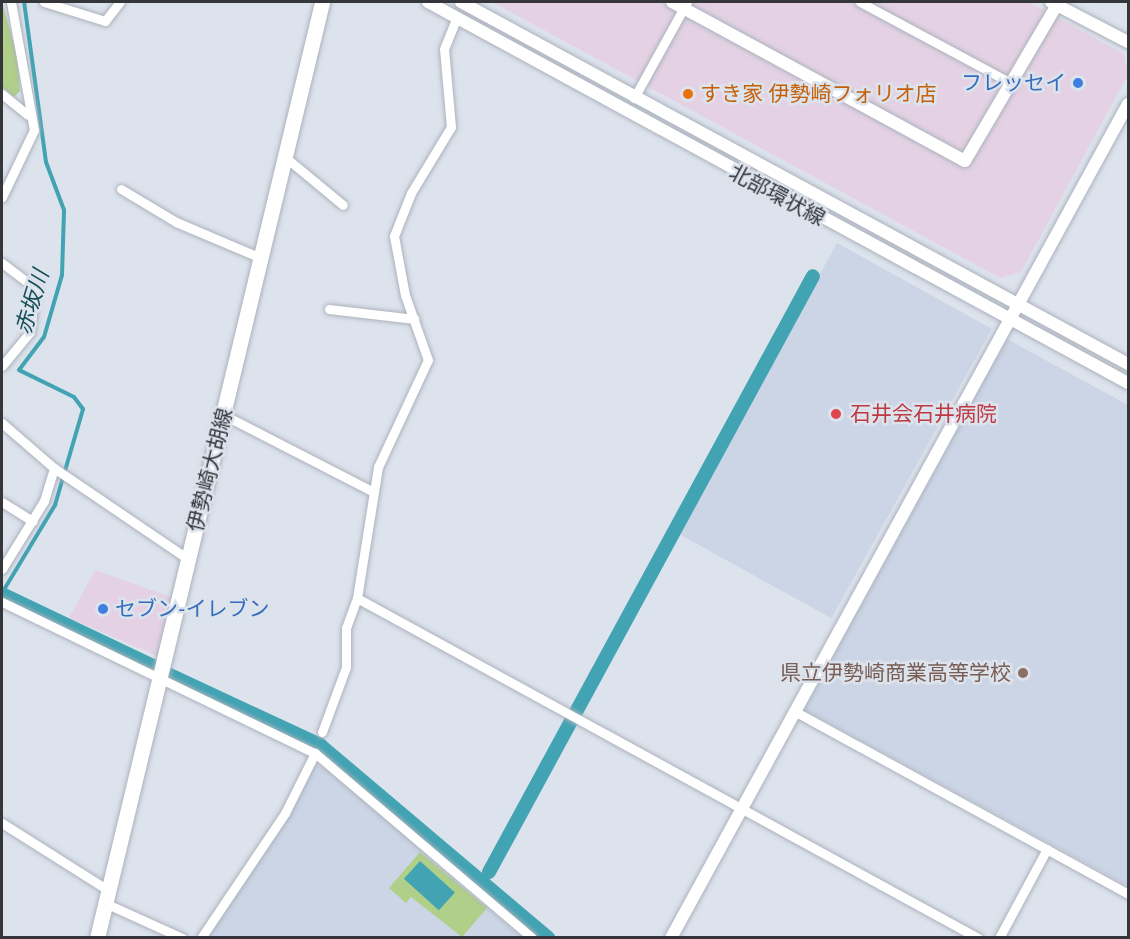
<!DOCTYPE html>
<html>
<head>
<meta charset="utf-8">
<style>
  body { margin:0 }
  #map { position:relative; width:1130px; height:939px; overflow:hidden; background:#dde3ed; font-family:"PT Sans","Noto Sans JP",sans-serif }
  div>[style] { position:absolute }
  .commercial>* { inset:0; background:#e4d2e4 }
  .built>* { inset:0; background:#cbd5e5; transform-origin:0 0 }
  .green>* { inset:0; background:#b0cf89 }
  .water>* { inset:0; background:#42a3b3; transform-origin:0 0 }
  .stream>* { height:4px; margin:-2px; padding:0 2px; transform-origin:2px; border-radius:2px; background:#42a3b3 }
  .canal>* { height:14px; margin:-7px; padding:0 7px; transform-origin:7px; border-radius:7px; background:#42a3b3 }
  .roads { filter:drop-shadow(0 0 2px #acb2bc) drop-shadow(0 0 2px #acb2bc) }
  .minor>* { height:9px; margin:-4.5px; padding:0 4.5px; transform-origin:4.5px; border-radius:4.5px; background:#fff }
  .tertiary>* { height:12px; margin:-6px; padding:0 6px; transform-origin:6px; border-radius:6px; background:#fff }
  .primary>* { height:15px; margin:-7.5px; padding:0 7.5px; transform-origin:7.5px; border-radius:7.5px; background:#fff }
  .dots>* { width:16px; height:16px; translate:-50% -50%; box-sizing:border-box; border:3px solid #dde3ed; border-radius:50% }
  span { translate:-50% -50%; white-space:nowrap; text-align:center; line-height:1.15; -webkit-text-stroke:5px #dde3ed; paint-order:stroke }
  .shop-label { font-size:21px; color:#366cbe }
  .right { translate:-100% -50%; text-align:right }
  .left { translate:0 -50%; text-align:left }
  .food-label { font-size:21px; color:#c56008 }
  .street-label { font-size:21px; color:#34363a }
  .health-label { font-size:21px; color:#be3a42 }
  .education-label { font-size:21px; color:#785e54 }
  .water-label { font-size:22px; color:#164e57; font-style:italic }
  .frame { position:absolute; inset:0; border:3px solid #34363a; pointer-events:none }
</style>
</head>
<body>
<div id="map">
  <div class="commercial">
    <div style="clip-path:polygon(492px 2px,1029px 2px,1124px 54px,1128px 75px,1021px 272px,1000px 278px)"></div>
    <div style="clip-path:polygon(95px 570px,171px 597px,158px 656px,69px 618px)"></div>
  </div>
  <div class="built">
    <div style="left:837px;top:243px;width:177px;height:331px;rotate:29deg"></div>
    <div style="clip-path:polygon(1007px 339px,1128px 405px,1128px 886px,804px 710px)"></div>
    <div style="clip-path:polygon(321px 766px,352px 790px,522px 937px,207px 938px,314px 767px)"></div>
  </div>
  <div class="green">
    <div style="clip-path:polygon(2px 2px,17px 55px,20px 91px,14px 97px,2px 87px)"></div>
    <div style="clip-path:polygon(420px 852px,487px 908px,462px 937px,411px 897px,406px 903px,389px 888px)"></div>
  </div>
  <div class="water">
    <div style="left:420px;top:861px;width:47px;height:24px;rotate:42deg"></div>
  </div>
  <div class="stream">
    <div style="left:2px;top:593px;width:103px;rotate:-58.9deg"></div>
    <div style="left:55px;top:505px;width:100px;rotate:-73.7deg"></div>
    <div style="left:83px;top:409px;width:15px;rotate:-127deg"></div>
    <div style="left:74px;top:397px;width:61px;rotate:-153.9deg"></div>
    <div style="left:19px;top:370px;width:41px;rotate:-52.9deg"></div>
    <div style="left:44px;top:337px;width:65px;rotate:-73.8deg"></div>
    <div style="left:62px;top:275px;width:65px;rotate:-88.2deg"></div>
    <div style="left:64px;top:210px;width:51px;rotate:-110.6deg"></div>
    <div style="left:46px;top:162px;width:162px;rotate:-97.8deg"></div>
  </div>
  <div class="canal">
    <div style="left:2px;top:594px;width:172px;rotate:25.5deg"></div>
    <div style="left:170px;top:675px;width:166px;rotate:25deg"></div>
    <div style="left:320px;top:745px;width:299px;rotate:40.2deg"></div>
    <div style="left:489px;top:872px;width:678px;rotate:-61.47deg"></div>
  </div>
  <div class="roads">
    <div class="minor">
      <div style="left:44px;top:2px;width:64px;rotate:17.3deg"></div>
      <div style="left:105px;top:21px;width:24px;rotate:-52deg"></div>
      <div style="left:860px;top:2px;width:174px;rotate:28.2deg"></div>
      <div style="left:2px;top:94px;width:33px;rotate:39deg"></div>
      <div style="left:634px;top:98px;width:110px;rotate:-61.1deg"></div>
      <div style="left:285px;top:157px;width:75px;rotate:39.6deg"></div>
      <div style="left:121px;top:189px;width:64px;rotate:31deg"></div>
      <div style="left:176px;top:222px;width:92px;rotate:23deg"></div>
      <div style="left:2px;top:197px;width:74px;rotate:-64.5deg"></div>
      <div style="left:34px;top:130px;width:130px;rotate:-100.2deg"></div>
      <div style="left:2px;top:263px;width:41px;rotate:37.1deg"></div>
      <div style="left:35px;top:288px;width:44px;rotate:96.5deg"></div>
      <div style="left:30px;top:332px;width:44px;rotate:129.5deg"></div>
      <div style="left:329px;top:309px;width:86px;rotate:6.7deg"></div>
      <div style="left:224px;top:415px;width:166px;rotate:27.2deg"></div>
      <div style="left:2px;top:423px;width:69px;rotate:40.9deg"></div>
      <div style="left:54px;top:468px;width:162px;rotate:34.2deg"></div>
      <div style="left:2px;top:502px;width:36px;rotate:32deg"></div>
      <div style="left:2px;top:569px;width:80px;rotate:-58.3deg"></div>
      <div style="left:44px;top:501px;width:34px;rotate:-73deg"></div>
      <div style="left:357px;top:598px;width:708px;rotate:28.7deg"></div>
      <div style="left:2px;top:602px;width:348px;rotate:25.8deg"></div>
      <div style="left:315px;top:753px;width:285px;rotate:40.4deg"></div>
      <div style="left:796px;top:712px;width:379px;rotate:28.7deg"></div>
      <div style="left:322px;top:732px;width:69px;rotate:-69.7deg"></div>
      <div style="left:346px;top:667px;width:39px;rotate:-90deg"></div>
      <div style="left:346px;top:628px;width:32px;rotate:-70deg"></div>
      <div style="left:357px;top:598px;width:133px;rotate:-80.9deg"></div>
      <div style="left:378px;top:467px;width:118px;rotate:-65deg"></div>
      <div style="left:428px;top:360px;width:69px;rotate:-109.5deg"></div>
      <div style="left:405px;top:295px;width:60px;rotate:-100.6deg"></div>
      <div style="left:394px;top:236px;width:46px;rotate:-68.4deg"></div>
      <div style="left:411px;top:193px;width:77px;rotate:-58.8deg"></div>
      <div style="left:451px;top:127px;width:78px;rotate:-95.1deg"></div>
      <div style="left:444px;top:49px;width:35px;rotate:-68deg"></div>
      <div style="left:2px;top:823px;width:125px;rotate:32.3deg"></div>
      <div style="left:105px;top:903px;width:85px;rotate:24.4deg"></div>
      <div style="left:201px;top:938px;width:151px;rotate:-56.1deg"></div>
      <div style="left:285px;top:813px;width:67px;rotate:-63.4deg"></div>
      <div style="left:999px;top:938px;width:101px;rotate:-61.7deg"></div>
    </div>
    <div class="tertiary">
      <div style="left:428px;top:2px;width:797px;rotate:28.56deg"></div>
      <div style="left:461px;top:2px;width:759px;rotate:28.49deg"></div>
      <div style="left:672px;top:2px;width:333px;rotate:28.5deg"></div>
      <div style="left:965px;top:161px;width:181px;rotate:-59.5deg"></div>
      <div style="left:1051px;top:2px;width:87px;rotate:27.5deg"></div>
      <div style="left:671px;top:938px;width:951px;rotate:-61.28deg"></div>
    </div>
    <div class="primary">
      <div style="left:97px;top:938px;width:963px;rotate:-76.48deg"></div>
    </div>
  </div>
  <div class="dots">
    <div style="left:1078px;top:83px;background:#3f7fe0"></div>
    <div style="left:688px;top:94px;background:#e8710a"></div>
    <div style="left:836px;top:414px;background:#e0444e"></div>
    <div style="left:103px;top:609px;background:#3f7fe0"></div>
    <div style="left:1023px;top:673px;background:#8d6e63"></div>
  </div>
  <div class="shop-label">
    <span class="right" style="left:1066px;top:83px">フレッセイ</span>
    <span class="left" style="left:115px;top:609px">セブン-イレブン</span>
  </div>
  <div class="food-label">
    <span class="left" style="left:700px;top:94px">すき家 伊勢崎フォリオ店</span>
  </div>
  <div class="street-label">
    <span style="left:777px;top:195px;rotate:28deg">北部環状線</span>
    <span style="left:210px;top:470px;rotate:-76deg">伊勢崎大胡線</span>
  </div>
  <div class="health-label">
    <span class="left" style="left:850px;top:414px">石井会石井病院</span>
  </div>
  <div class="education-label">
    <span class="right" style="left:1011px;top:673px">県立伊勢崎商業高等学校</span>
  </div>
  <div class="water-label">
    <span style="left:32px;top:302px;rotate:-73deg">赤坂川</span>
  </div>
  <div class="frame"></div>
</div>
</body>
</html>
